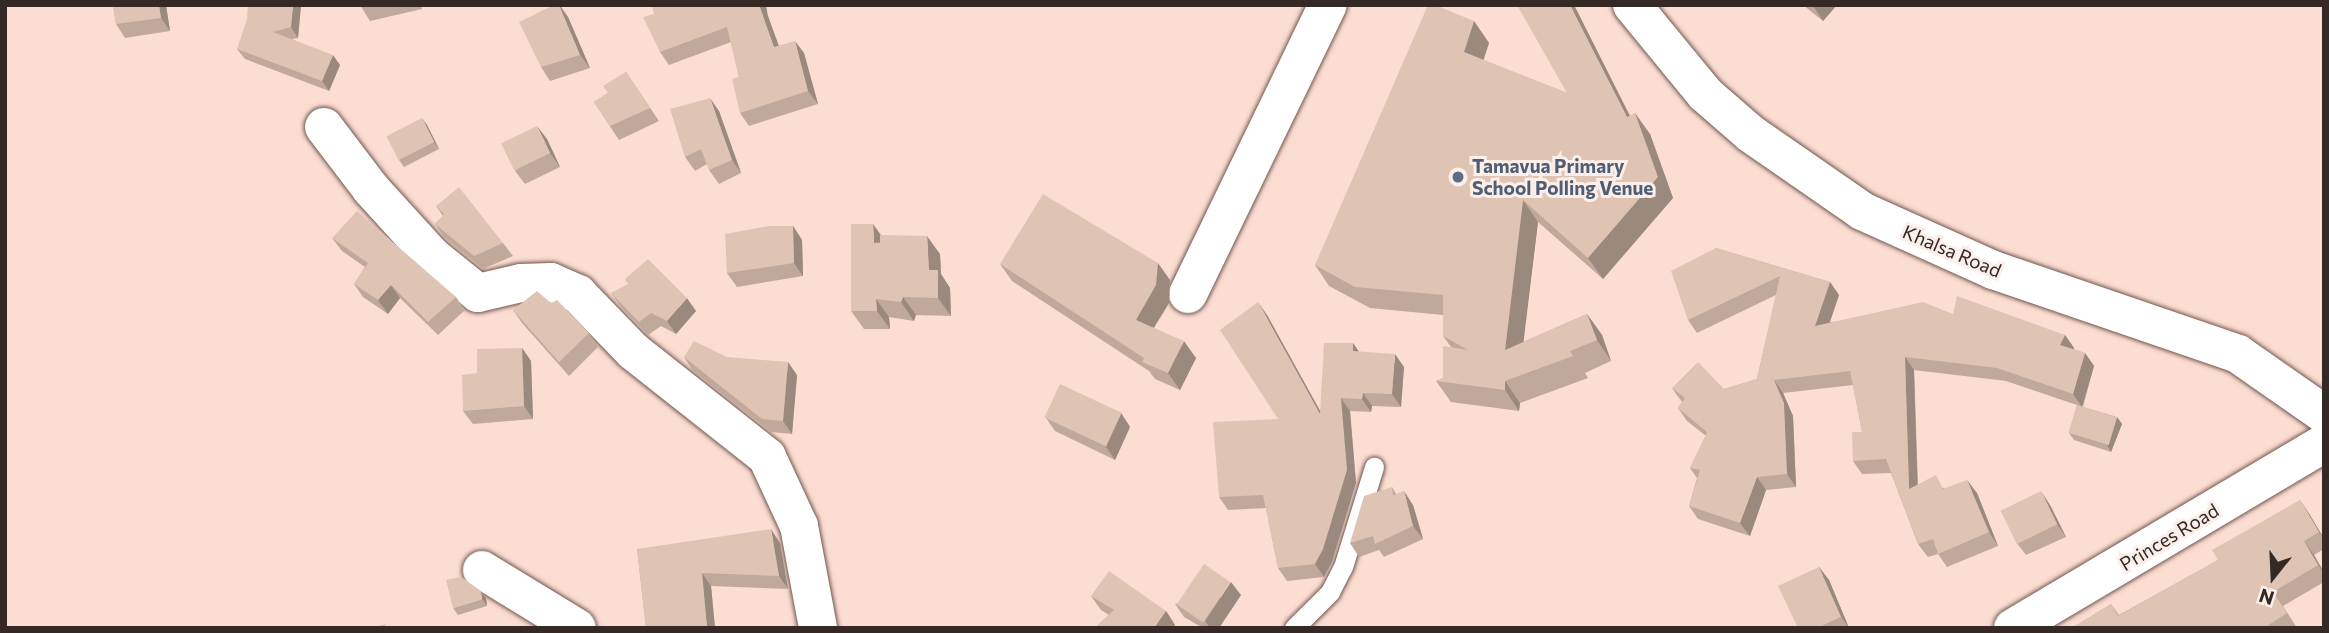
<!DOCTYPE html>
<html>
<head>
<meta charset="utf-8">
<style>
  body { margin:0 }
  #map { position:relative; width:2329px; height:633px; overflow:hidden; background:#fcddd2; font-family:Commissioner,sans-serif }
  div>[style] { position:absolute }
  .roads { filter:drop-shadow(0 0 2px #70564d) drop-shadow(0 0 2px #70564d) }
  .lane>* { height:19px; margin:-9.5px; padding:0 9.5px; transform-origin:9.5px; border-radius:9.5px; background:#fff }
  .street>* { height:38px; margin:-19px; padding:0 19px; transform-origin:19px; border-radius:19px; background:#fff }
  .secondary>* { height:38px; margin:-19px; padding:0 19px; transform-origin:19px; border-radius:19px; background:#fff }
  .primary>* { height:38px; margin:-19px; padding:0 19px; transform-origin:19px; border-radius:19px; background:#fff }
  .wall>* { inset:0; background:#c0a99b }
  .shaded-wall>* { inset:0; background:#9c897e }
  .building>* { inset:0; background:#dfc4b4; transform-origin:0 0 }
  .dots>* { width:19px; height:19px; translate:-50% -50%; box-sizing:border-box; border:4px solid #fcefea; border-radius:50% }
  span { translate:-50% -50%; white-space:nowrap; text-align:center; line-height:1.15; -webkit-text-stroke:6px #fcefea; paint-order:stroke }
  .service-label { font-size:19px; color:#4e5e75; font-weight:700 }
  .left { translate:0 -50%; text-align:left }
  .street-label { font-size:19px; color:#342925 }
  .frame { position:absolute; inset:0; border:7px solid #342925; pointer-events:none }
  .north { position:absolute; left:2238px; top:542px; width:70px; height:70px; -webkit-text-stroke:5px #fcefea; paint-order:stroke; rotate:198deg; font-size:19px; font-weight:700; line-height:28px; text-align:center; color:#342925 }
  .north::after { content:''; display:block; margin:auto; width:24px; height:32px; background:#342925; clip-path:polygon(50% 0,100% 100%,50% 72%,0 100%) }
</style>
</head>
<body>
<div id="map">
  <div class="roads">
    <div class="lane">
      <div style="left:1294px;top:628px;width:51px;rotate:-45deg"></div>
      <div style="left:1330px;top:592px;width:28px;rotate:-63deg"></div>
      <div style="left:1343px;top:567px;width:105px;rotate:-72.8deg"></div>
    </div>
    <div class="street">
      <div style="left:324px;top:127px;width:78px;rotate:52.8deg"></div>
      <div style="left:371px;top:189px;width:91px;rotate:47.7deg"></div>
      <div style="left:432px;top:256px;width:59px;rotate:38.8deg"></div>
      <div style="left:478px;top:293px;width:44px;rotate:-13.1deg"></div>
      <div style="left:521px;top:283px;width:30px;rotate:-2deg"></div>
      <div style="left:551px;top:282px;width:30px;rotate:24deg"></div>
      <div style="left:578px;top:294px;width:79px;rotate:46deg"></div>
      <div style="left:633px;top:351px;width:171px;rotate:38.3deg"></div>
      <div style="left:767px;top:457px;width:76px;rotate:65.1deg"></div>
      <div style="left:799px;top:526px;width:104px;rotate:79.4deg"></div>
      <div style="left:1188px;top:294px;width:321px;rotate:-64.2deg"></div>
      <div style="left:482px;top:570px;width:111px;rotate:31.4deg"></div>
    </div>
    <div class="secondary">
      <div style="left:1632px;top:5px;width:115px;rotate:50.6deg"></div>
      <div style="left:1705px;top:94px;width:61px;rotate:41deg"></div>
      <div style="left:1751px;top:134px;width:135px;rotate:34.7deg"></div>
      <div style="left:1862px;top:211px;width:144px;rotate:24.2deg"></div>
      <div style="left:1993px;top:270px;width:259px;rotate:18.9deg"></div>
      <div style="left:2238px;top:354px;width:105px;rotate:34.9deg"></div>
    </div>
    <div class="primary">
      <div style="left:2013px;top:628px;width:362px;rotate:-30.7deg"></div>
    </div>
  </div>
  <div class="wall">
    <div style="clip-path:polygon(113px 5px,166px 5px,170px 31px,125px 38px,116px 24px)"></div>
    <div style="clip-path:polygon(301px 5px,298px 38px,292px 39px,340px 65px,329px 91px,245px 59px,237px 49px)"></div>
    <div style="clip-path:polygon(360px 5px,421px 5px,422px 9px,370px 21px)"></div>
    <div style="clip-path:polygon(554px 5px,560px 5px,568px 17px,590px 68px,550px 81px,541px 67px)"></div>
    <div style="clip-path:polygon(1574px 5px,1630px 116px,1650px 134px,1673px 198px,1603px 279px,1538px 222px,1523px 342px,1587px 314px,1602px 335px,1611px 361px,1585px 373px,1588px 378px,1520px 403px,1519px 411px,1451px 402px,1436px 381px,1443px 378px,1451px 347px,1443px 336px,1443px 315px,1370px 308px,1329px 286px,1315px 265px,1474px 21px,1489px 43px,1483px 60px,1567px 93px)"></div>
    <div style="clip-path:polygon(1803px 5px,1837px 5px,1823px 21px)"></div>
    <div style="clip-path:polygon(654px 14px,768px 16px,778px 46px,804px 53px,818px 104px,749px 126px,740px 113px,739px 77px,731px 42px,669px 65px,660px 52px)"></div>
    <div style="clip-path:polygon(626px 72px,659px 121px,619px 140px,594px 102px,608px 93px)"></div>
    <div style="clip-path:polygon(719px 111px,741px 173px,719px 184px,709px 170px,707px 164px,695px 171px,685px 157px)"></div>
    <div style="clip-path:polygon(427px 125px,439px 149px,404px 167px,399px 160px)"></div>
    <div style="clip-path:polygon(547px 139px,560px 167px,525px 184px,515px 171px)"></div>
    <div style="clip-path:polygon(436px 206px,503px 243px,513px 256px,483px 269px,444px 237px,435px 224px,443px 216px)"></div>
    <div style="clip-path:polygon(793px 226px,802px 240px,803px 276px,737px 287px,727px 273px)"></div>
    <div style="clip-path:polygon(881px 235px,940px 254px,941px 274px,950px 288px,951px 316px,916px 315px,914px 321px,889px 317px,890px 329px,864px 329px,851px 311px)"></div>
    <div style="clip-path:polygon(332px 238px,456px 297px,465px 310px,438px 335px,400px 298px,388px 314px,363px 297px,354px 284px,365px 267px,342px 251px)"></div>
    <div style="clip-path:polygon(1716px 248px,1830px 282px,1839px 295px,1830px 322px,1953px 314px,2065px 335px,2074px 348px,2073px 349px,2085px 353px,2094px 366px,2083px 407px,2117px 417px,2122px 424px,2111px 452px,2074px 440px,2069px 433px,2077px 405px,2006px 381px,1914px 370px,1918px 484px,1977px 493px,1998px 546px,1947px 567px,1938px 554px,1928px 557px,1918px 544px,1891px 473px,1862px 474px,1853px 461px,1862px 432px,1853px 385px,1783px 393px,1793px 416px,1796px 487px,1766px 490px,1750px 536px,1698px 519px,1689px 506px,1697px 478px,1690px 468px,1706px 436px,1687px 421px,1678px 408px,1682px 402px,1672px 388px,1724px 389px,1757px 379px,1776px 295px,1697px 333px,1688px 320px)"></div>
    <div style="clip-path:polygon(1000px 264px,1170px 280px,1169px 303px,1154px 328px,1196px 358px,1180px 390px,1155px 379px,1149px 371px,1012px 281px)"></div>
    <div style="clip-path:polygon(611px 293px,696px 311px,676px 334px,661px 326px,648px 335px,621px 307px)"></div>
    <div style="clip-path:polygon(513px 310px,589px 333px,598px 347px,569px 376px,522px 323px)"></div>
    <div style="clip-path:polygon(1267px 315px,1320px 411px,1359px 352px,1404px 367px,1401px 407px,1372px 406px,1371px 412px,1350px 411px,1356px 483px,1332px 562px,1324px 577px,1287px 581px,1278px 568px,1266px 508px,1228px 510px,1219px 497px,1278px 419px)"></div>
    <div style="clip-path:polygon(522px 348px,531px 361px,533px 419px,473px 424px,463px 411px,477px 373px)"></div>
    <div style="clip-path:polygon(684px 357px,727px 357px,797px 375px,792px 434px,771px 432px,693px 371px)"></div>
    <div style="clip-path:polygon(1121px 413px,1130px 427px,1115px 460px,1055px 431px,1046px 418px)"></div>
    <div style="clip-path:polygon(1392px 487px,1396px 494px,1413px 505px,1423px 539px,1384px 557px,1379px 550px,1359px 557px,1350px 543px)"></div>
    <div style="clip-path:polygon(2300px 500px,2324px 538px,2324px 549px,2314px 555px,2324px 572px,2324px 582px,2283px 606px,2297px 628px,2072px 628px,2111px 604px,2119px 615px,2218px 560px)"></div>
    <div style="clip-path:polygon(2050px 505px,2066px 537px,2026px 555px,2016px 542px)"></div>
    <div style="clip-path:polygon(780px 543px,788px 589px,711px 586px,715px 628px,646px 628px,637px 549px)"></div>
    <div style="clip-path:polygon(1819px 567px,1829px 580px,1849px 628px,1798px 628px)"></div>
    <div style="clip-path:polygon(1241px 595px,1219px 628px,1203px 628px,1184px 617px,1175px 604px)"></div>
    <div style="clip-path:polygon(1091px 596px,1166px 611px,1175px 625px,1109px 615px,1101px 610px)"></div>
    <div style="clip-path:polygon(486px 598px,487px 606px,458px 615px,453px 608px)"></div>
  </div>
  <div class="shaded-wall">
    <div style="clip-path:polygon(159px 5px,166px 5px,170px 31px,161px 18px)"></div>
    <div style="clip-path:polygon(293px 5px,301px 5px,298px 38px,291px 27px)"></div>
    <div style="clip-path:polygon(559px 5px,568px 17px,590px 68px,580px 55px)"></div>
    <div style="clip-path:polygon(759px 5px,766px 5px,768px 16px,784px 60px,774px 47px)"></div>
    <div style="clip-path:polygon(1570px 5px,1574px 5px,1641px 138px,1627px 117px)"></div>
    <div style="clip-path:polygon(1816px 5px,1837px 5px,1823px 21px,1814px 7px)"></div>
    <div style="clip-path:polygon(1474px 21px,1489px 43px,1479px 74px,1464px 52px)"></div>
    <div style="clip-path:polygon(795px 41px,804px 53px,818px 104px,808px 91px)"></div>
    <div style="clip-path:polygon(333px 55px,340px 65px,329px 91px,322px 81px)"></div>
    <div style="clip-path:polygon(710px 98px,719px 111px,741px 173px,732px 160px)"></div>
    <div style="clip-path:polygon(1635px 113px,1650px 134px,1673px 198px,1603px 279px,1588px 258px)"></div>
    <div style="clip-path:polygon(422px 118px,427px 125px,439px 149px,434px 142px)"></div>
    <div style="clip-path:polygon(537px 126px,547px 139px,560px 167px,550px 153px)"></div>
    <div style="clip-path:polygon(1523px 200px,1538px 222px,1520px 371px,1505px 350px)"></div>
    <div style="clip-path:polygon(873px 224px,886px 242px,874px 243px)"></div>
    <div style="clip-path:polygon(793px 226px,802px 240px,803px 276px,794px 263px)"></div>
    <div style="clip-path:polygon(927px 236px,940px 254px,941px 274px,950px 288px,951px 316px,938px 298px,929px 270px)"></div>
    <div style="clip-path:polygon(1158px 263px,1170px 280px,1169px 303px,1148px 337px,1136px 320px)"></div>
    <div style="clip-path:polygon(1830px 282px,1839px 295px,1824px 339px,1815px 326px)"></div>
    <div style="clip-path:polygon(391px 285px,400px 298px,388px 314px,378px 300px)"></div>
    <div style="clip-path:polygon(903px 297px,916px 315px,914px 321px,901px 302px)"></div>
    <div style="clip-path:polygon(687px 298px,696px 311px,676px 334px,667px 321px)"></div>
    <div style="clip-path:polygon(876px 299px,889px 317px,890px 329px,877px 311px)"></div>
    <div style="clip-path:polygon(1258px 302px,1267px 315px,1329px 427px,1320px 414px)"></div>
    <div style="clip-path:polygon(1587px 314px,1602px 335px,1611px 361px,1597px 340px)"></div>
    <div style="clip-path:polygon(2065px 335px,2074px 348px,2069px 358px,2060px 345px)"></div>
    <div style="clip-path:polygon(1184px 341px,1196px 358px,1180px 390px,1168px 373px)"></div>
    <div style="clip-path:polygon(1353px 343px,1362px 356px,1353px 351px)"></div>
    <div style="clip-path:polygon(522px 348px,531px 361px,533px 419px,524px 406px)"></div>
    <div style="clip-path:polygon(2085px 353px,2094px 366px,2082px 407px,2073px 394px)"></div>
    <div style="clip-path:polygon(1395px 354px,1404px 367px,1401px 407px,1392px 394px)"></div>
    <div style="clip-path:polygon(1905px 357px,1914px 370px,1918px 502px,1909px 489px)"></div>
    <div style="clip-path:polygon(788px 362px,797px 375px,792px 434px,783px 421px)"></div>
    <div style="clip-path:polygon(1774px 380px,1783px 393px,1793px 416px,1796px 487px,1787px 474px)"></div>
    <div style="clip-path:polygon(1505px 381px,1520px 403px,1519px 411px,1505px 390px)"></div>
    <div style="clip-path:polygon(1363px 393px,1372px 406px,1371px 412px,1362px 399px)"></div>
    <div style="clip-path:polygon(1341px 398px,1350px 411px,1356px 483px,1332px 562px,1324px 577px,1315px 564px)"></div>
    <div style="clip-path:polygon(1121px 413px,1130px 427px,1115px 460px,1106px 447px)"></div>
    <div style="clip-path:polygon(2117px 417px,2122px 424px,2111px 452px,2107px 445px)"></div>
    <div style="clip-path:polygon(1757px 477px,1766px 490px,1750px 536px,1740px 523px)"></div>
    <div style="clip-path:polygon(1967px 480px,1977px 493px,1998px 546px,1989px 532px)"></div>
    <div style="clip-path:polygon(1404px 491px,1413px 505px,1423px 539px,1413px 526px)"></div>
    <div style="clip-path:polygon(2041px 491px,2050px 505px,2066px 537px,2057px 524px)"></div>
    <div style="clip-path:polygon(2300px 500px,2310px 515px,2324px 539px,2319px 532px)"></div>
    <div style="clip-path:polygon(771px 529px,780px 543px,788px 589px,779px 576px)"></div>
    <div style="clip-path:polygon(2304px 541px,2314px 555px,2324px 573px,2318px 565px)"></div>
    <div style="clip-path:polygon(1819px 567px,1829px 580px,1849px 628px,1841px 617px)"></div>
    <div style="clip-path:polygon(702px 573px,711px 586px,715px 628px,707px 627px)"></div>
    <div style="clip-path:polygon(1231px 582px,1241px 595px,1219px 628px,1210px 628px,1205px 621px)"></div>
    <div style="clip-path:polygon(481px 591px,486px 598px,487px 606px,482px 599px)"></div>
    <div style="clip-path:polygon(1166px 611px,1175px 625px,1173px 628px,1154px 628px)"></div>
  </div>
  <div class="building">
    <div style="clip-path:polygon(113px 5px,159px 5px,161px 18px,116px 24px)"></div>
    <div style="clip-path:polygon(248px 5px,293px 5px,291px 27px,273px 32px,333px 55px,322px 81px,237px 49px,247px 19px)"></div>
    <div style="clip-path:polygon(554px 5px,559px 5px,580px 55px,541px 67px,519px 22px)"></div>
    <div style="clip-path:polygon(652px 5px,759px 5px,774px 47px,795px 41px,808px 91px,740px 113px,732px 79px,739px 77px,727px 27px,660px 52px,643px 17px,654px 14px)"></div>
    <div style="clip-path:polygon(1428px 5px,1435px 5px,1474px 21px,1464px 52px,1567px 93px,1517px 5px,1570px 5px,1627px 117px,1635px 113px,1658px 177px,1588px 258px,1523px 200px,1505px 350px,1587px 314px,1597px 340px,1570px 351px,1573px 356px,1505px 381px,1505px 390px,1436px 381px,1443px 378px,1443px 346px,1468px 350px,1443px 336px,1443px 295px,1355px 287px,1315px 265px)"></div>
    <div style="clip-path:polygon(626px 72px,650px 108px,610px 126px,594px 102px,608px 93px,603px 86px)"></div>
    <div style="clip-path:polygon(710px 98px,732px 160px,709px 170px,701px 149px,685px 157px,670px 109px)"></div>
    <div style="left:422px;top:118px;width:27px;height:40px;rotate:63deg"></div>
    <div style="left:537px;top:126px;width:30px;height:40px;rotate:64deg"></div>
    <div style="clip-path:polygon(459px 187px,503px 243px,474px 256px,435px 224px,444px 214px,436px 206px)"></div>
    <div style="clip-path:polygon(1043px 194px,1158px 263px,1156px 285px,1136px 320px,1184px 341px,1168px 373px,1142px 362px,1144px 358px,1000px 264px)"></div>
    <div style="clip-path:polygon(357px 211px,456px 297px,428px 322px,391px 285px,378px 300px,354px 284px,368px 263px,332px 238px)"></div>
    <div style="clip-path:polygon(851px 224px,873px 224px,874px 243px,880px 243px,880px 235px,927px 236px,929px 270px,938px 270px,938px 298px,903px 297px,901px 302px,876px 299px,877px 311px,851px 311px)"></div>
    <div style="clip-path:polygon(769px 226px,793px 226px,794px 263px,727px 273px,725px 234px)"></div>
    <div style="clip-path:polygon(1716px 248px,1830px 282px,1815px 326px,1923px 302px,1953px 314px,1957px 296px,2065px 335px,2060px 345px,2085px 353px,2073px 394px,1997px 368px,1905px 357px,1909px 489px,1936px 475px,1943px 489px,1967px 480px,1989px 532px,1938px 554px,1933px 539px,1918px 544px,1886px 459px,1853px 461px,1852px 432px,1862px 432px,1850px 371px,1774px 380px,1784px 403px,1787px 474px,1757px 477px,1740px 523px,1689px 506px,1700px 470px,1690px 468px,1707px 432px,1678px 408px,1685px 398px,1672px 388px,1698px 362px,1724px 389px,1757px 379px,1780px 276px,1688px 320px,1671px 271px)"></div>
    <div style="clip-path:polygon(648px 259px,687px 298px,667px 321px,651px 313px,639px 322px,611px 293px,628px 284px,625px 279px)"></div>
    <div style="clip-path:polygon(537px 291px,551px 303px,557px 300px,589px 333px,559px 362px,513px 310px)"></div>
    <div style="clip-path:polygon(1258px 302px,1320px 414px,1324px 343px,1353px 343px,1353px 351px,1395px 354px,1392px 394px,1363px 393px,1362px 399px,1341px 398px,1347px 470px,1323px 549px,1315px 564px,1278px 568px,1263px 495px,1219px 497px,1213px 422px,1278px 419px,1220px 330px)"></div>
    <div style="clip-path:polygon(694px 341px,727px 357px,788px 362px,783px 421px,762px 419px,684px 357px)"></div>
    <div style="clip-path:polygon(522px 348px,524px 406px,463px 411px,462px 375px,477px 373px,477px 349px)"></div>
    <div style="left:1060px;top:384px;width:68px;height:37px;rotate:25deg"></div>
    <div style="left:2077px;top:405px;width:42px;height:29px;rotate:17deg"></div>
    <div style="clip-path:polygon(1392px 487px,1393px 495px,1404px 491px,1413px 526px,1375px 544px,1373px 536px,1350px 543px,1364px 496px)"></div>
    <div style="left:2041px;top:491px;width:37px;height:45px;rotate:64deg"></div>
    <div style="clip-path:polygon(2300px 500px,2319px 532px,2304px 541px,2318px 565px,2273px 592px,2287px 613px,2264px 628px,2072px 628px,2111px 604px,2118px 616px,2218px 560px,2212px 550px)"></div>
    <div style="clip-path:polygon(771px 529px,779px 576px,702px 573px,707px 627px,646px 628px,637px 549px)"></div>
    <div style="left:1204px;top:564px;width:32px;height:49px;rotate:34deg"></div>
    <div style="clip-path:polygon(1819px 567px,1841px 617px,1817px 628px,1798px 628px,1778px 586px)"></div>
    <div style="clip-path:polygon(1109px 571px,1166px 611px,1154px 628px,1094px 628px,1114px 610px,1091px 596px)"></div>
    <div style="clip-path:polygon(461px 577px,481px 591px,482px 599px,453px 608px,446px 580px)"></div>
    <div style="clip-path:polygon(385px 624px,386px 628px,372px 628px)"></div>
  </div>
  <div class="dots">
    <div style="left:1458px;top:177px;background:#5c6f8a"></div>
  </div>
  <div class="service-label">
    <span class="left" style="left:1472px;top:177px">Tamavua Primary<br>School Polling Venue</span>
  </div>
  <div class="street-label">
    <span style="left:1952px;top:251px;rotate:23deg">Khalsa Road</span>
    <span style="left:2169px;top:537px;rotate:-31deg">Princes Road</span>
  </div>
  <div class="frame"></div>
  <div class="north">N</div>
</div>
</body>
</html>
